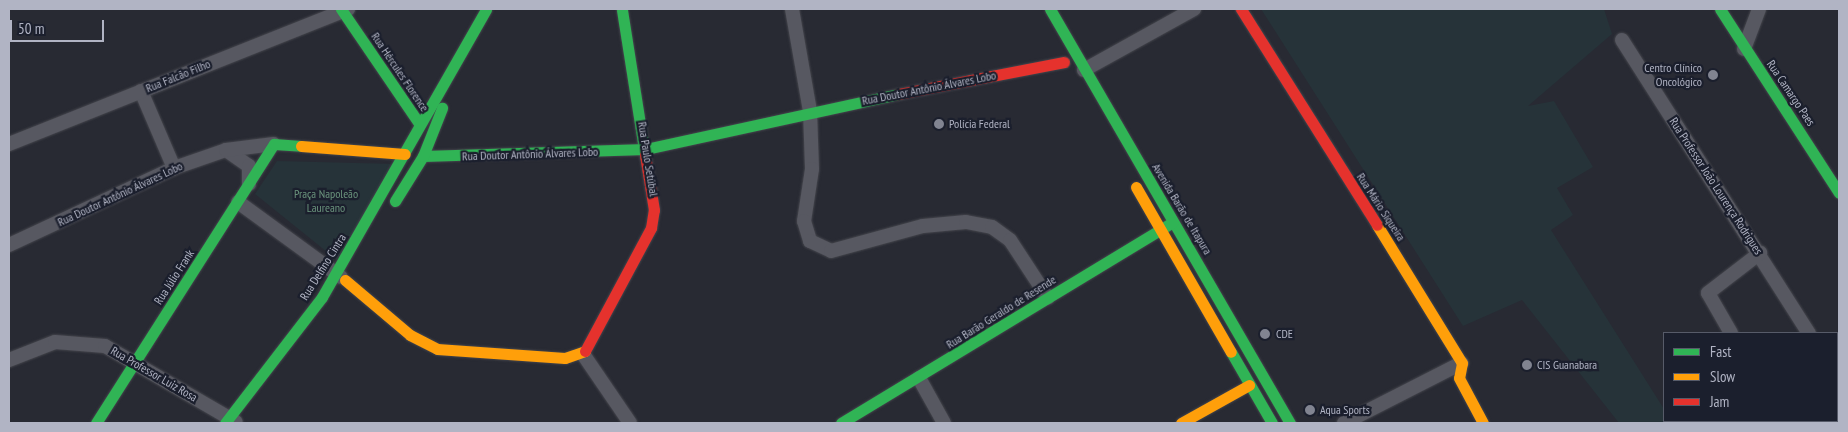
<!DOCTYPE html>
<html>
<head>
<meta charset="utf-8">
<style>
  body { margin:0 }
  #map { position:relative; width:1848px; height:432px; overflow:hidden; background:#282a33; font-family:"PT Sans Narrow",sans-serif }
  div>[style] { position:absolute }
  .green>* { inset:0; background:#263339 }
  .roads { filter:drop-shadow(0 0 1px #44454c) drop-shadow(0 0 1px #44454c) }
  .street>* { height:14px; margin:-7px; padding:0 7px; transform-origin:7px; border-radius:7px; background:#575861 }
  .fast>* { height:11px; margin:-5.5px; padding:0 5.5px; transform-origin:5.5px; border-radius:5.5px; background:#30b455 }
  .slow>* { height:11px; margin:-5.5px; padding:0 5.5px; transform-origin:5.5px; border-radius:5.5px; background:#ff9f0a }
  .jam>* { height:11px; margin:-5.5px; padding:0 5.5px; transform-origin:5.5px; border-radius:5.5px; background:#e5322d }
  .dots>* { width:14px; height:14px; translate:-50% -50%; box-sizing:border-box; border:2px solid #1b1f2d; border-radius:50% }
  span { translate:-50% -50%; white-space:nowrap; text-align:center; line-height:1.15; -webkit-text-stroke:4.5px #1b1f2d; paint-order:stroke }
  .poi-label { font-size:12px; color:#b1b4c4 }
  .right { translate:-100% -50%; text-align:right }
  .left { translate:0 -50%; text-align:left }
  .street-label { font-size:12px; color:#b1b4c4 }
  .park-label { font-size:12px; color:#6a937c }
  .frame { position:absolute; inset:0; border:10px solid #b1b4c4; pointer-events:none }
  .legend { position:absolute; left:1663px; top:332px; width:175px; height:90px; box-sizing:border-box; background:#1b1f2d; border:1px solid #575b69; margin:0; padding:6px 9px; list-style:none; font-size:15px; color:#b1b4c4 }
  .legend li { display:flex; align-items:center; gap:10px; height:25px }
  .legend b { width:25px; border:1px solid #575b69 }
  .scale { position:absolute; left:10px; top:20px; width:94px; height:22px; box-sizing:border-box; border:2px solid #b1b4c4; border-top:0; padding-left:6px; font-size:15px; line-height:18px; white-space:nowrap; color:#b1b4c4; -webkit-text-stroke:4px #1b1f2d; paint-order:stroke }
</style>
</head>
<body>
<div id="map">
  <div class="green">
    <div style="clip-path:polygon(1261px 9px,1604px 9px,1612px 34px,1528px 106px,1554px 101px,1593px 167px,1557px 188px,1573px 215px,1551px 230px,1664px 409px,1664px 421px,1673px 423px,1619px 423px,1522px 300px,1463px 326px)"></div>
    <div style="clip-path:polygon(277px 161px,396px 164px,337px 260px,255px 194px)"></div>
    <div style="clip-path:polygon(1839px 406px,1839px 423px,1726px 423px,1837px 421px)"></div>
  </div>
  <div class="roads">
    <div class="street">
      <div style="left:792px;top:9px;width:104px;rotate:80deg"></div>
      <div style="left:810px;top:111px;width:58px;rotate:88deg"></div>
      <div style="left:812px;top:169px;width:53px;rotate:98.7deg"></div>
      <div style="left:804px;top:221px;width:21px;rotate:73deg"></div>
      <div style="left:810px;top:241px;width:23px;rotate:25deg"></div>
      <div style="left:831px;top:251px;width:95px;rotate:-15.2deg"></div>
      <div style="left:923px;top:226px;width:43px;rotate:-5.3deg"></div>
      <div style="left:966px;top:222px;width:26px;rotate:11deg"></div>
      <div style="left:992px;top:227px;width:22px;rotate:36deg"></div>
      <div style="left:1010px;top:240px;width:69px;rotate:56.8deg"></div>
      <div style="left:1622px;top:40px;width:348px;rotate:57.5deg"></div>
      <div style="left:1744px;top:49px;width:43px;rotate:-69.4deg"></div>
      <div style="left:1084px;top:70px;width:126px;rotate:-29deg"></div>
      <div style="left:141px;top:91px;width:84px;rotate:66.8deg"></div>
      <div style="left:9px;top:144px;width:365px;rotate:-21.7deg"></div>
      <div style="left:226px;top:150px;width:28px;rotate:35deg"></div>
      <div style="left:249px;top:166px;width:18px;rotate:90deg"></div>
      <div style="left:238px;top:202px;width:127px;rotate:36.1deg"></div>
      <div style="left:9px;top:245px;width:182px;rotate:-25deg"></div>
      <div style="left:174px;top:168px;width:55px;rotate:-19.1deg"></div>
      <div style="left:226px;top:150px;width:48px;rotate:-7.1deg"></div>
      <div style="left:1731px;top:333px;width:46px;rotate:-119.9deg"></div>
      <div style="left:1708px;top:293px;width:66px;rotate:-37.6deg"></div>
      <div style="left:583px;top:354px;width:83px;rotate:55.7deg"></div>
      <div style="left:9px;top:360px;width:49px;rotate:-21.4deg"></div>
      <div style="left:55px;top:342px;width:50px;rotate:4.6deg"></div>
      <div style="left:105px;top:346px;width:151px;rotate:30.1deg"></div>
      <div style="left:1837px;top:377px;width:4px;rotate:63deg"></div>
      <div style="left:919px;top:378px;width:51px;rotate:60.9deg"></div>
      <div style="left:1776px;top:421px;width:2px;rotate:90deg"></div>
      <div style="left:1344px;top:423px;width:132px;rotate:-27deg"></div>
    </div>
    <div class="fast">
      <div style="left:341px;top:9px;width:140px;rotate:55.7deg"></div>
      <div style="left:1050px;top:9px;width:479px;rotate:59.9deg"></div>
      <div style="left:1720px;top:9px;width:219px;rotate:57.1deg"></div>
      <div style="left:622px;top:10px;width:147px;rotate:81deg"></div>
      <div style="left:423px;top:156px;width:223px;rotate:-1.8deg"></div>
      <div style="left:646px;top:149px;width:258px;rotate:-12.3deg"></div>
      <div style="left:395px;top:201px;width:53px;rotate:-58.1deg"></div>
      <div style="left:423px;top:156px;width:52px;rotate:-68.4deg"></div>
      <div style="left:1231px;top:352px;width:82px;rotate:60deg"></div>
      <div style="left:96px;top:423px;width:331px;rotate:-57.5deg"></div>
      <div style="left:274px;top:144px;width:27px;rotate:4deg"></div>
      <div style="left:225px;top:423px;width:159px;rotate:-52.4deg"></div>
      <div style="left:322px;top:297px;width:331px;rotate:-60.3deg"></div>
      <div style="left:841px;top:423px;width:388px;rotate:-31.2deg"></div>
    </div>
    <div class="slow">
      <div style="left:301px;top:146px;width:104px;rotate:4.4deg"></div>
      <div style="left:1136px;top:187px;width:190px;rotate:60.1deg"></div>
      <div style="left:1377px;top:225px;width:162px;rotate:58.4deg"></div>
      <div style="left:1462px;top:363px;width:15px;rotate:101deg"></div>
      <div style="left:1459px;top:378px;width:51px;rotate:61.9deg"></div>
      <div style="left:345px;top:280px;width:85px;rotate:40.2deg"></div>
      <div style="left:410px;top:335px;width:30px;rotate:27deg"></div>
      <div style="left:437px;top:349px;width:128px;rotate:4deg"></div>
      <div style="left:565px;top:358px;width:21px;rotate:-19deg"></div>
      <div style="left:1181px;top:423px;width:78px;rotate:-29.2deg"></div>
    </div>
    <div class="jam">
      <div style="left:1241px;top:9px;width:255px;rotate:57.8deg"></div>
      <div style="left:898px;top:94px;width:169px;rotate:-10.9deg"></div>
      <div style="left:585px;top:351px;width:140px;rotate:-61.8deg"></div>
      <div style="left:651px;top:228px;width:18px;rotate:-81deg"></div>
      <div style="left:654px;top:210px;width:56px;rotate:-99.3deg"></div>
    </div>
  </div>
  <div class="dots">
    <div style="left:1713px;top:75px;background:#818491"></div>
    <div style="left:939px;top:124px;background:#818491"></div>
    <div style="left:1265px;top:334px;background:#818491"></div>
    <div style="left:1527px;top:365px;background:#818491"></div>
    <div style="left:1310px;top:410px;background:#818491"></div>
  </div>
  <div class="poi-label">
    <span class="right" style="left:1702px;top:75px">Centro Clínico<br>Oncológico</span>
    <span class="left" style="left:949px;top:124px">Polícia Federal</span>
    <span class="left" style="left:1276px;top:334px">CDE</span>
    <span class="left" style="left:1537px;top:365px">CIS Guanabara</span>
    <span class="left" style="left:1320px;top:410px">Aqua Sports</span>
  </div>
  <div class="street-label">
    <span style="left:400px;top:72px;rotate:56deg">Rua Hércules Florence</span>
    <span style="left:178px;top:76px;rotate:-22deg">Rua Falcão Filho</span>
    <span style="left:929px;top:88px;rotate:-11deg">Rua Doutor Antônio Álvares Lobo</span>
    <span style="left:1791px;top:93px;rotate:56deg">Rua Camargo Paes</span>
    <span style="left:530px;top:154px;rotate:-2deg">Rua Doutor Antônio Álvares Lobo</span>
    <span style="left:648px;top:159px;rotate:81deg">Rua Paulo Setúbal</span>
    <span style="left:1716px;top:186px;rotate:57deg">Rua Professor João Lourença Rodrigues</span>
    <span style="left:120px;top:194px;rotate:-25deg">Rua Doutor Antônio Álvares Lobo</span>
    <span style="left:1381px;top:207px;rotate:57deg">Rua Mário Siqueira</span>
    <span style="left:1182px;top:209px;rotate:59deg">Avenida Barão de Itapura</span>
    <span style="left:323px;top:267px;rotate:-58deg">Rua Delfino Cintra</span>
    <span style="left:174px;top:277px;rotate:-57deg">Rua Júlio Frank</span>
    <span style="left:1001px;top:312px;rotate:-32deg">Rua Barão Geraldo de Resende</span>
    <span style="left:154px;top:374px;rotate:30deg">Rua Professor Luiz Rosa</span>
  </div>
  <div class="park-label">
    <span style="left:326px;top:201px">Praça Napoleão<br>Laureano</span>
  </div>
  <div class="frame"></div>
  <ul class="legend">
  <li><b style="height:6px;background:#30b455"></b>Fast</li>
  <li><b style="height:6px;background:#ff9f0a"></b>Slow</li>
  <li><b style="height:6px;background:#e5322d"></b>Jam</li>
  </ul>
  <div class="scale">50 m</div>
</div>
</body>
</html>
